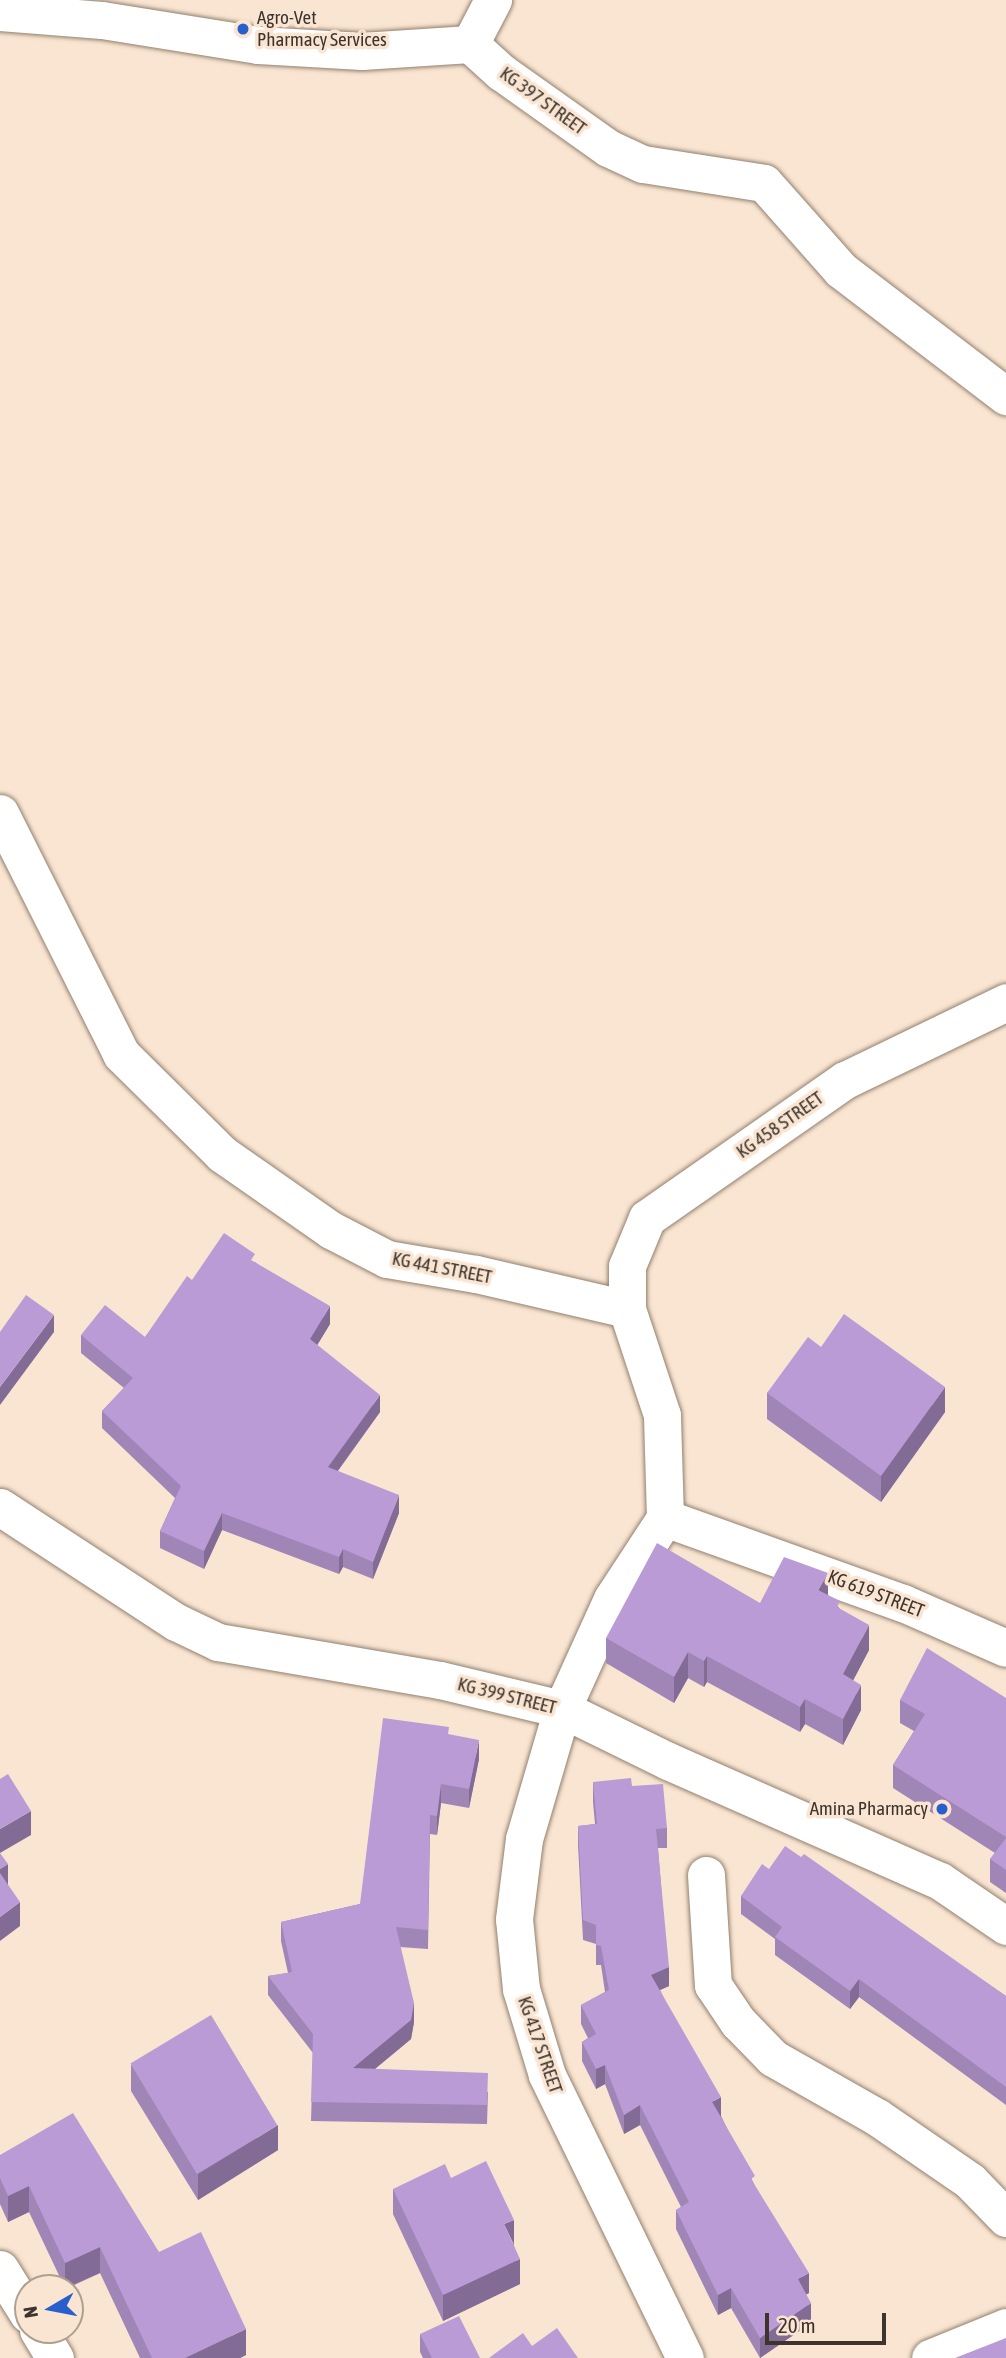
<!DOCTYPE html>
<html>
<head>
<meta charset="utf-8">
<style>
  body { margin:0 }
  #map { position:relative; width:1006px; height:2358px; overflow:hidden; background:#fae5d2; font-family:"Asap Condensed",sans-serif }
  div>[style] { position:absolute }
  .roads { filter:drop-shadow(0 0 2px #92806f) drop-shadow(0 0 2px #92806f) }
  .street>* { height:37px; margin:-18.5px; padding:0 18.5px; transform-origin:18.5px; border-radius:18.5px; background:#fff }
  .wall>* { inset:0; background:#a085b7 }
  .shaded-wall>* { inset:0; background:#826c95 }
  .building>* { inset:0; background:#ba9bd5; transform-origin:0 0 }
  .dots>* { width:19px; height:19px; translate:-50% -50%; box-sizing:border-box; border:4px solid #fae5d2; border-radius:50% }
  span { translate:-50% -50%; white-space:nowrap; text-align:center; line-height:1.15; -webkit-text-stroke:7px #fae5d2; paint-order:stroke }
  .poi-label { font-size:19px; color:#3d352d }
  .left { translate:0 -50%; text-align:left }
  .right { translate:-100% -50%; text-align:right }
  .street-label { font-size:19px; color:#3d352d }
  .north { position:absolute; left:14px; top:2274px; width:70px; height:70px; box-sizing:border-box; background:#fae5d2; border:2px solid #ae9f90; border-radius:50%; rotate:260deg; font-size:19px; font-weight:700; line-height:28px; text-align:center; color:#3d352d }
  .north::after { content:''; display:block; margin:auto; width:24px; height:32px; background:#285fcd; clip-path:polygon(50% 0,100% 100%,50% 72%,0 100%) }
  .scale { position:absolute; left:765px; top:2313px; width:121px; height:32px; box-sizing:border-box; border:4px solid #3d352d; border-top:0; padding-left:9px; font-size:21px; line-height:24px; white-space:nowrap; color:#3d352d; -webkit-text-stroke:5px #fae5d2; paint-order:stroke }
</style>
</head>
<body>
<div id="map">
  <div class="roads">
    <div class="street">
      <div style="left:0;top:12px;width:102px;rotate:4.5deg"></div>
      <div style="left:102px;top:20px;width:158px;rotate:9.1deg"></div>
      <div style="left:258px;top:45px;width:104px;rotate:3.3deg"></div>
      <div style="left:362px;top:51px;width:108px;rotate:-3.7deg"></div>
      <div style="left:470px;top:44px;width:42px;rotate:42.1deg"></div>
      <div style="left:501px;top:72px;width:131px;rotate:35.4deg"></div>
      <div style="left:608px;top:148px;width:38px;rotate:25deg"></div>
      <div style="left:643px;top:164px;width:122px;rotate:8.9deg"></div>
      <div style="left:764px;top:183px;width:116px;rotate:48.5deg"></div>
      <div style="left:841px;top:270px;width:208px;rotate:37.4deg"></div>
      <div style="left:470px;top:44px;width:50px;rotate:-62.4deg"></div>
      <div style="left:0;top:813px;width:270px;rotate:63.3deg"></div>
      <div style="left:121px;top:1054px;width:142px;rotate:44.7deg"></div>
      <div style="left:222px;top:1154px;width:133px;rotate:34.9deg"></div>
      <div style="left:331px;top:1230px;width:63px;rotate:27.4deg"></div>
      <div style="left:387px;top:1259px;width:90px;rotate:9.6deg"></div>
      <div style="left:476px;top:1274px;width:155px;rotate:13.1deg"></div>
      <div style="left:0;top:1507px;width:210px;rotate:33.2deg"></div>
      <div style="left:176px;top:1622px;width:47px;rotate:25.5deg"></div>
      <div style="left:218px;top:1642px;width:225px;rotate:9.7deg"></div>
      <div style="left:440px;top:1680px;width:125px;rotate:13.4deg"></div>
      <div style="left:562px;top:1709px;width:118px;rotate:26.1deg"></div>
      <div style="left:668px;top:1761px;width:297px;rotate:23.8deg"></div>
      <div style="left:940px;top:1881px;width:80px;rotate:34.3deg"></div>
      <div style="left:665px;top:1518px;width:253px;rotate:19.7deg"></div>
      <div style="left:903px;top:1603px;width:112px;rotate:23.6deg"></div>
      <div style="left:706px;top:1875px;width:110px;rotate:86.4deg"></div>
      <div style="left:713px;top:1985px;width:45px;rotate:56deg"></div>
      <div style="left:738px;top:2022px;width:50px;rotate:45.8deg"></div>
      <div style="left:773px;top:2058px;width:120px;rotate:29.6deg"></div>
      <div style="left:877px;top:2117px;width:113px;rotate:34.5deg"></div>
      <div style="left:970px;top:2181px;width:52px;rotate:45.8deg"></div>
      <div style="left:0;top:2269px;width:53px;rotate:58.1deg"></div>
      <div style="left:38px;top:2330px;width:33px;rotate:59deg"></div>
      <div style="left:685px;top:2358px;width:315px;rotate:-116deg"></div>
      <div style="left:547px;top:2075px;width:90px;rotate:-106.8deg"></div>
      <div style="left:521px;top:1989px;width:70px;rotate:-95.7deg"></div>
      <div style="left:514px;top:1919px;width:81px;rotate:-82.9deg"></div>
      <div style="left:524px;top:1839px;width:135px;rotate:-73.7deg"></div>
      <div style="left:562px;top:1709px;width:121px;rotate:-65.6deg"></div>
      <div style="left:612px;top:1599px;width:97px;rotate:-56.8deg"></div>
      <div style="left:665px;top:1518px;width:103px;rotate:-91.7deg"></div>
      <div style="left:662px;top:1415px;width:112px;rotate:-108.3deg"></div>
      <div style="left:627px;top:1309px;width:43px;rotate:-90deg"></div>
      <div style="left:627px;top:1266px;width:52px;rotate:-67.4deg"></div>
      <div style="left:647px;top:1218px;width:241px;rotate:-34.9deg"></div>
      <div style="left:845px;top:1080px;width:179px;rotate:-25.8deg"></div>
      <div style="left:930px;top:2358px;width:82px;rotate:-22.2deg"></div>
    </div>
  </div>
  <div class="wall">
    <div style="clip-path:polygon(255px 1262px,330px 1324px,317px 1345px,380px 1412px,338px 1471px,399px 1513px,373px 1579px,343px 1567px,339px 1574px,222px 1530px,204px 1569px,160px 1548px,160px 1531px,175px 1498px,102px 1428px,102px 1411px,124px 1388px,81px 1353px,81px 1335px,145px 1337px,192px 1280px)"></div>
    <div style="clip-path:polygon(821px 1347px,945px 1412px,881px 1502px,767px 1419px,767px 1393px)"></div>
    <div style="clip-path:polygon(828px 1595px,840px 1609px,869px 1650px,853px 1680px,861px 1710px,843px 1745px,805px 1724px,800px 1732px,707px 1682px,704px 1687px,688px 1678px,674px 1703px,606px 1663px,606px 1638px,760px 1603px)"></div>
    <div style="clip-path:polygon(1006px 1698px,1006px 1893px,990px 1882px,990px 1859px,995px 1853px,893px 1788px,893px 1765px,914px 1731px,900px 1723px,900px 1700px)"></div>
    <div style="clip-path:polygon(449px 1735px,479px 1759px,469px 1808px,441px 1803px,437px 1835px,430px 1834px,428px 1949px,400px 1947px,414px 2022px,411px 2039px,375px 2069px,488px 2092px,487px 2124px,311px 2121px,313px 2053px,268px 1995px,268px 1976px,288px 1973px,281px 1941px,281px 1922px,360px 1904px)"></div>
    <div style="clip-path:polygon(593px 1782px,632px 1786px,667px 1828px,667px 1848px,658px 1848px,669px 1986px,660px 1990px,755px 2186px,809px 2293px,806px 2294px,811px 2323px,760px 2358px,731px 2308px,718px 2315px,676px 2229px,676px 2210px,681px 2207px,640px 2125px,624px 2134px,605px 2084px,596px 2089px,582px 2061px,582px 2042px,588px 2038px,581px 2024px,581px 2005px,605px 1992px,601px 1965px,596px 1965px,596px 1944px,583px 1940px,578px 1845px,578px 1826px,595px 1824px,593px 1802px)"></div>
    <div style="clip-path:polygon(801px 1857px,1006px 1996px,1006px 2105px,859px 1997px,850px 2009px,775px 1955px,775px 1939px,741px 1914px,741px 1896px,769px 1869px)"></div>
    <div style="clip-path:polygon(131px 2065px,278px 2150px,198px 2200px,131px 2091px)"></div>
    <div style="clip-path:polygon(0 2155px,159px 2252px,246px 2355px,240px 2358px,140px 2358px,100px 2273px,68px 2288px,65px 2288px,29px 2212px,8px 2222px,0 2204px)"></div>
    <div style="clip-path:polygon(451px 2178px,514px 2245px,520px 2284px,443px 2321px,393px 2214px,393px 2189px)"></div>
    <div style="clip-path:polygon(420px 2334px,480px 2358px,423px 2358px,420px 2352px)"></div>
  </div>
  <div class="shaded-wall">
    <div style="clip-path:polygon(330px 1306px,330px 1324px,310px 1357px,310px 1339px)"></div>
    <div style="clip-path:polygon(54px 1315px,54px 1332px,0 1405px,0 1387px)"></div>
    <div style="clip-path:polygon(945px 1387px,945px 1412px,881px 1502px,881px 1476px)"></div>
    <div style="clip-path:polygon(380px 1395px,380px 1412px,328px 1484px,328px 1467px)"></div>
    <div style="clip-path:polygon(399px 1495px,399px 1513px,373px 1579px,373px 1562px)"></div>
    <div style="clip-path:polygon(222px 1513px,222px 1530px,204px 1569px,204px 1551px)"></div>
    <div style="clip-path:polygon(343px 1549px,343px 1567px,339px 1574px,339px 1557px)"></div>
    <div style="clip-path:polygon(828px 1573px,828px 1599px,818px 1590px)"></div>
    <div style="clip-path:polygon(869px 1625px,869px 1650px,843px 1700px,843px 1674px)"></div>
    <div style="clip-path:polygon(688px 1652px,688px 1678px,674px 1703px,674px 1677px)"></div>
    <div style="clip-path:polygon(707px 1656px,707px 1682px,704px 1687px,704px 1661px)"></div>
    <div style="clip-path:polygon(861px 1685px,861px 1710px,843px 1745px,843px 1719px)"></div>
    <div style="clip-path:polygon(805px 1699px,805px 1724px,800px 1732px,800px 1707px)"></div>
    <div style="clip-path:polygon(479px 1740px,479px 1759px,469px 1808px,469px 1789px)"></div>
    <div style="clip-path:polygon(441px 1784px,441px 1803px,437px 1835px,437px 1816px)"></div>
    <div style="clip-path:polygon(31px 1811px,31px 1835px,0 1853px,0 1829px)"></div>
    <div style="clip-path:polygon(8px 1864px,8px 1888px,0 1893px,0 1869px)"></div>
    <div style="clip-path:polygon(20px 1902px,20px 1926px,0 1941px,0 1917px)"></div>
    <div style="clip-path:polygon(669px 1967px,669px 1986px,651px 1994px,651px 1975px)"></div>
    <div style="clip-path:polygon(859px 1979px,859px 1997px,850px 2009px,850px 1991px)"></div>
    <div style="clip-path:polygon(414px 2003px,414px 2022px,411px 2039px,353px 2087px,353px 2068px)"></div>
    <div style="clip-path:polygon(605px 2065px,605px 2084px,596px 2089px,596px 2069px)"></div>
    <div style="clip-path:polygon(721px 2097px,721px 2117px,712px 2102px)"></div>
    <div style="clip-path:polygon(640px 2105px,640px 2125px,624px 2134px,624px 2115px)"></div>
    <div style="clip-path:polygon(278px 2125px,278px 2150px,198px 2200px,198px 2174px)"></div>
    <div style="clip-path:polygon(29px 2186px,29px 2212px,8px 2222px,8px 2196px)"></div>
    <div style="clip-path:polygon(514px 2220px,514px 2245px,504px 2224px)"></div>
    <div style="clip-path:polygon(100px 2247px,100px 2273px,65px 2288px,65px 2263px)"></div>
    <div style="clip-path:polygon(520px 2259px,520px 2284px,443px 2321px,443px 2295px)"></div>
    <div style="clip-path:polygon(809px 2273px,809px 2293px,798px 2299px,798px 2279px)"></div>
    <div style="clip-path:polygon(731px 2288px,731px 2308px,718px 2315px,718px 2295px)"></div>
    <div style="clip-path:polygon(811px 2303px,811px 2323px,760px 2358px,760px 2338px)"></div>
    <div style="clip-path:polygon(246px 2329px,246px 2355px,240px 2358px,185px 2358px)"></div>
  </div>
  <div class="building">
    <div style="clip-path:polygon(224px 1233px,255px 1254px,251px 1260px,330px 1306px,310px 1339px,380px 1395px,328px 1467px,399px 1495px,373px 1562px,343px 1549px,339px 1557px,222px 1513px,204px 1551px,160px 1531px,181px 1486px,102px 1411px,133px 1378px,81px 1335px,105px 1305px,145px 1337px,187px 1276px,192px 1280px)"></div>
    <div style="clip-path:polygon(26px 1295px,54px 1315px,0 1387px,0 1332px)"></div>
    <div style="clip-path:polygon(844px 1314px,945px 1387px,881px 1476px,767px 1393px,808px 1337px,821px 1347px)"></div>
    <div style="clip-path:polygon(657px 1543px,760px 1603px,784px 1557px,828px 1573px,818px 1590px,840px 1601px,837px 1607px,869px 1625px,843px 1674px,861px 1685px,843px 1719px,805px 1699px,800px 1707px,707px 1656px,704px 1661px,688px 1652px,674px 1677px,606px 1638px)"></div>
    <div style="clip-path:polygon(927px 1648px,1006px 1698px,1006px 1837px,893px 1765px,925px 1714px,900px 1700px)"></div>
    <div style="clip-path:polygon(383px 1718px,449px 1727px,448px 1734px,479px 1740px,469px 1789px,441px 1784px,437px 1816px,430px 1815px,428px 1930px,396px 1927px,414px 2003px,411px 2020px,353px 2068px,488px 2073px,487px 2105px,311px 2102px,313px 2034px,268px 1976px,292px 1972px,281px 1922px,360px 1904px)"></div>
    <div style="clip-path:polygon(8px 1774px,31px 1811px,0 1829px,0 1779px)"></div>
    <div style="clip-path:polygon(631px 1778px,632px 1786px,663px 1784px,667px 1828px,656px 1829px,669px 1967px,651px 1975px,721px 2097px,712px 2102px,755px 2176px,751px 2179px,809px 2273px,798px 2279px,811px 2303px,760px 2338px,731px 2288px,718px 2295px,676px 2210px,689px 2202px,640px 2105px,624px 2115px,605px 2065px,596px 2069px,582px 2042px,596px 2034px,581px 2005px,609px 1990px,601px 1946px,596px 1945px,596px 1925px,583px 1920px,578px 1826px,597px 1824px,593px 1782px)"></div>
    <div style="clip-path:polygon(1006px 1838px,1006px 1870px,990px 1859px)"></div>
    <div style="clip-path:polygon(785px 1846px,801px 1857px,804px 1854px,1006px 1996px,1006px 2087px,859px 1979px,850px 1991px,775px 1937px,782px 1927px,741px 1896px,762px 1864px,769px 1869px)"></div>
    <div style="clip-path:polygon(0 1853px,8px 1864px,0 1869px)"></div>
    <div style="clip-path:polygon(0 1873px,20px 1902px,0 1917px)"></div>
    <div style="left:211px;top:2015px;width:129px;height:94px;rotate:59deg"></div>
    <div style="clip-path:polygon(73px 2113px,159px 2252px,201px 2232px,246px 2329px,185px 2358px,152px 2358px,100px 2247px,65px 2263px,29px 2186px,8px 2196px,0 2178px,0 2155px)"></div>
    <div style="clip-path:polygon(486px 2161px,514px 2220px,504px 2224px,520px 2259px,443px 2295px,393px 2189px,445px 2164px,451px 2178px)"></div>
    <div style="clip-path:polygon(459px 2316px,480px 2358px,432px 2358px,420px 2334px)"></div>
    <div style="clip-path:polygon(557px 2328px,578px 2358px,489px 2358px,523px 2333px,532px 2346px)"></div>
    <div style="clip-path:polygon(1006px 2338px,1006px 2358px,955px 2358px)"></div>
  </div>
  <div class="dots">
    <div style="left:243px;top:29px;background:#285fcd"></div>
    <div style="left:942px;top:1809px;background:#285fcd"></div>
  </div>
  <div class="poi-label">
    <span class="left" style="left:257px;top:29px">Agro-Vet<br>Pharmacy Services</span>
    <span class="right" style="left:928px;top:1809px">Amina Pharmacy</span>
  </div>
  <div class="street-label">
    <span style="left:543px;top:101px;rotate:36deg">KG 397 STREET</span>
    <span style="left:780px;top:1125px;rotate:-35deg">KG 458 STREET</span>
    <span style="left:442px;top:1268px;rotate:11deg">KG 441 STREET</span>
    <span style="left:876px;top:1594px;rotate:21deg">KG 619 STREET</span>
    <span style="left:507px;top:1696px;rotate:14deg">KG 399 STREET</span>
    <span style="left:540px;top:2045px;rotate:71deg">KG 417 STREET</span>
  </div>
  <div class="north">N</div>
  <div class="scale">20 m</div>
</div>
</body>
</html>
